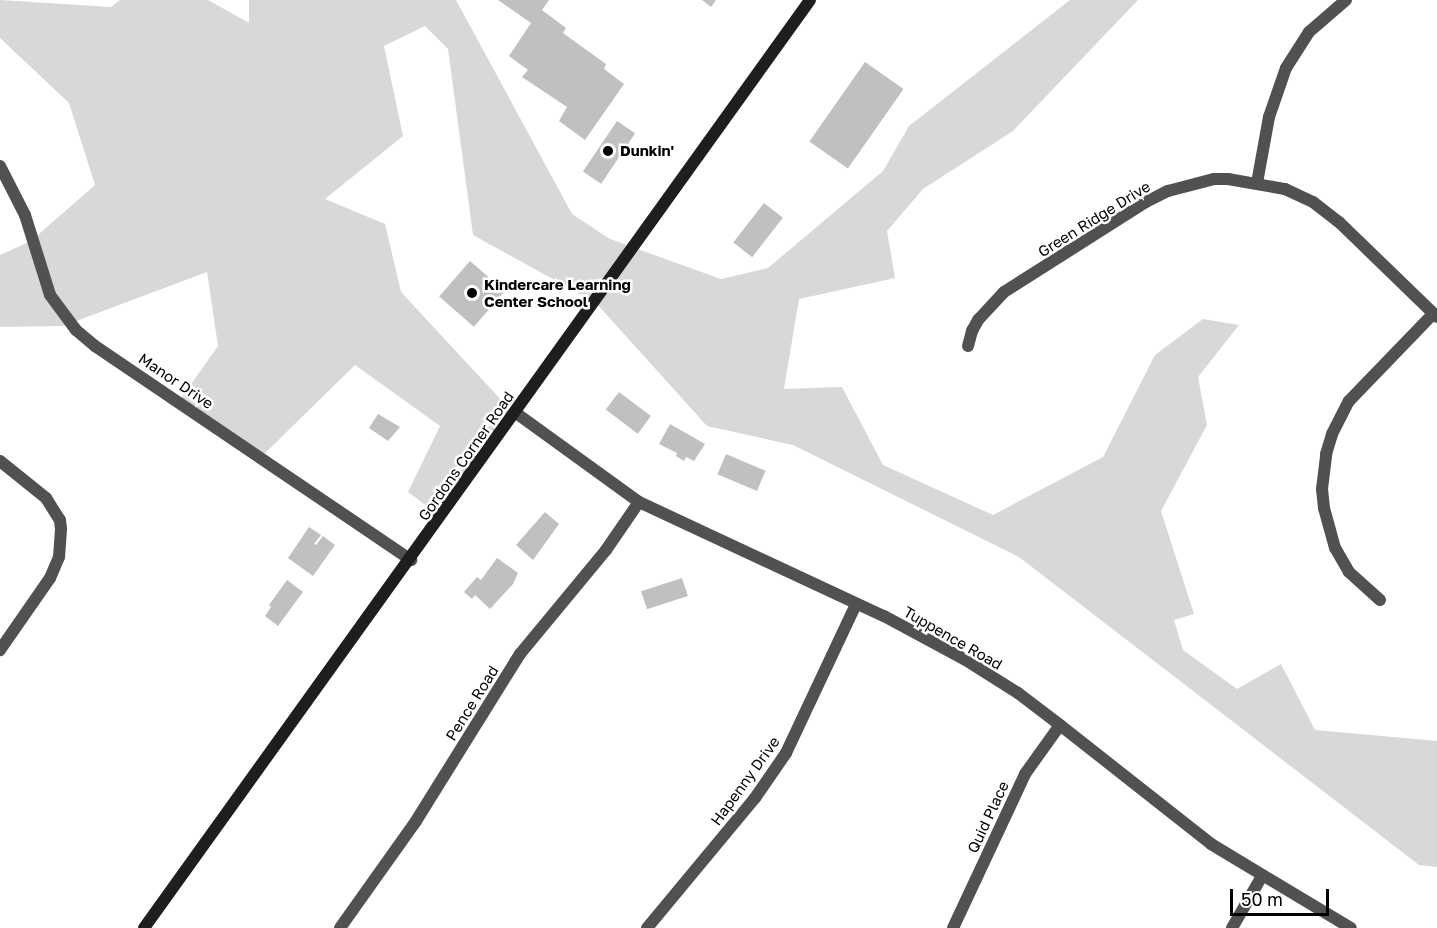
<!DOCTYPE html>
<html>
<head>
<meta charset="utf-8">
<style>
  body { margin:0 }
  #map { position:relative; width:1437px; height:928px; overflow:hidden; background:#fff; font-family:"Golos Text",sans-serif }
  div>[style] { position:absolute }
  .green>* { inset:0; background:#d8d8d8 }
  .building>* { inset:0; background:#c0c0c0; transform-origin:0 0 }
  .street>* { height:12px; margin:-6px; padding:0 6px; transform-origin:6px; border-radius:6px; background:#515151 }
  .secondary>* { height:12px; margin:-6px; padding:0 6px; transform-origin:6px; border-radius:6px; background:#1e1e1e }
  .dots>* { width:16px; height:16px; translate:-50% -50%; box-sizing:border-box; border:3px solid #fff; border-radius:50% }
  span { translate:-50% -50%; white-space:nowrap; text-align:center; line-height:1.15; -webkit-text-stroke:5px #fff; paint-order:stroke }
  .poi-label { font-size:15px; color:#000; font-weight:700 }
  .left { translate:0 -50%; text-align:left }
  .street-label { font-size:15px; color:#000 }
  .scale { position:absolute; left:1230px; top:889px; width:99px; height:27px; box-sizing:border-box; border:3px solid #000; border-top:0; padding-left:8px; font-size:18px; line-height:21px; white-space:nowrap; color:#000; -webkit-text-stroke:4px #fff; paint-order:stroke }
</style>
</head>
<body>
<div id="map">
  <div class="green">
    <div style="clip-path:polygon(0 0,111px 7px,120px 0,208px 0,249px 23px,249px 0,456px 0,572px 214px,610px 239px,721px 279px,768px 268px,883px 171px,909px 126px,1070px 0,1138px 0,1013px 131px,923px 189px,887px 231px,895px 278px,799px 299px,784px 389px,842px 387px,883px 465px,993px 515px,1103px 457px,1155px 355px,1203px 319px,1239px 325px,1198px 377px,1207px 425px,1161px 511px,1194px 614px,1174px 620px,1183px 650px,1237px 689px,1281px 664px,1315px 730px,1437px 741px,1437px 867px,1419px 865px,1019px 557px,793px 445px,707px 426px,596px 303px,473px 235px,448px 49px,425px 26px,384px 46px,403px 136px,325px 199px,385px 224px,401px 292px,516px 416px,444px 519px,408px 492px,440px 426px,355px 365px,256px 462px,175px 407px,218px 346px,207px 272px,63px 326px,0 327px,0 255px,31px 241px,95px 185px,69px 103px,0 38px)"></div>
  </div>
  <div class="building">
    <div style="clip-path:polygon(498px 0,549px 0,542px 10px,566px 28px,563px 33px,606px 64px,604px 69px,624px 84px,585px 140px,559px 121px,567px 107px,522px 77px,528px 70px,509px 56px,531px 23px)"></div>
    <div style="clip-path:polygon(702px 0,716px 0,711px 7px)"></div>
    <div style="left:865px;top:62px;width:47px;height:97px;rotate:35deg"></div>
    <div style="left:617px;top:121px;width:22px;height:61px;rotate:34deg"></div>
    <div style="left:764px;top:203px;width:24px;height:50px;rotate:38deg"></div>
    <div style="left:470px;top:261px;width:46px;height:47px;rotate:41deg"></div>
    <div style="left:619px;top:392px;width:40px;height:22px;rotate:37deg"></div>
    <div style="clip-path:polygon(378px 414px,400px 427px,388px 441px,369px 428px)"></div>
    <div style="clip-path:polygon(670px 424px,705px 444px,694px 461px,686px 457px,684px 461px,676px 456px,677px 453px,659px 444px)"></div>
    <div style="left:726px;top:454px;width:43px;height:22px;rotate:23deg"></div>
    <div style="clip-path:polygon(545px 512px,559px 524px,533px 560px,516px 545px)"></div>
    <div style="clip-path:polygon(309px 527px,321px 535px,314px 544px,316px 545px,323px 536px,335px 545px,313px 576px,288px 558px)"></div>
    <div style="clip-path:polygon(497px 558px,518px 573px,513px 584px,490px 609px,475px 595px,472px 599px,464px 592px,477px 577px,481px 580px)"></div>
    <div style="left:682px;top:578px;width:19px;height:43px;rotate:72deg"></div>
    <div style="clip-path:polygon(287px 580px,303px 592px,278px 626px,265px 616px,271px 607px,269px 605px)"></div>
  </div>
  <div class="street">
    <div style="left:0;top:166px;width:55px;rotate:63deg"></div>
    <div style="left:25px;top:215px;width:84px;rotate:72.6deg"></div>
    <div style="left:50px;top:295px;width:44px;rotate:53.4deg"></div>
    <div style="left:76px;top:330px;width:25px;rotate:40deg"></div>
    <div style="left:95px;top:346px;width:382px;rotate:34.1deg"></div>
    <div style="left:1257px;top:183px;width:67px;rotate:-79.7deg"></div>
    <div style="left:1269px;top:117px;width:52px;rotate:-70.9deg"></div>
    <div style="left:1286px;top:68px;width:43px;rotate:-57.4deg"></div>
    <div style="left:1309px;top:32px;width:49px;rotate:-40.9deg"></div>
    <div style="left:968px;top:346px;width:16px;rotate:-75deg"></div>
    <div style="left:972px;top:331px;width:13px;rotate:-61deg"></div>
    <div style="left:978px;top:320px;width:38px;rotate:-47deg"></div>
    <div style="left:1004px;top:292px;width:168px;rotate:-32.4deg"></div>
    <div style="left:1146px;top:202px;width:25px;rotate:-27deg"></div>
    <div style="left:1168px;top:191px;width:48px;rotate:-14.6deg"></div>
    <div style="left:1214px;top:179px;width:14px"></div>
    <div style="left:1228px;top:179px;width:58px;rotate:10deg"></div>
    <div style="left:1285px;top:189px;width:31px;rotate:25deg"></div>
    <div style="left:1313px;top:202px;width:33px;rotate:38deg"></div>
    <div style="left:1339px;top:222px;width:136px;rotate:44.1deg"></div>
    <div style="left:516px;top:413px;width:152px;rotate:35.9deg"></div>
    <div style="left:639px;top:502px;width:270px;rotate:25deg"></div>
    <div style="left:884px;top:616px;width:91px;rotate:28.3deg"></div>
    <div style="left:964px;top:659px;width:64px;rotate:32.2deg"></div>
    <div style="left:1018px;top:693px;width:53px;rotate:37.3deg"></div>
    <div style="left:1060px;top:725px;width:192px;rotate:38.2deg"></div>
    <div style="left:1211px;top:844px;width:163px;rotate:31deg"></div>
    <div style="left:0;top:461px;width:59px;rotate:38.8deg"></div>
    <div style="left:46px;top:498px;width:26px;rotate:58deg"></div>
    <div style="left:60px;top:520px;width:9px;rotate:84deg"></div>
    <div style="left:61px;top:529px;width:28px;rotate:94deg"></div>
    <div style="left:59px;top:557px;width:23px;rotate:113deg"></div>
    <div style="left:50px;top:578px;width:88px;rotate:124.8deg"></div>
    <div style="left:1380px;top:600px;width:42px;rotate:-137.9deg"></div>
    <div style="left:1349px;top:572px;width:28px;rotate:-120deg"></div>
    <div style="left:1335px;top:548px;width:41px;rotate:-105.4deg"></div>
    <div style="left:1324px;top:508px;width:19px;rotate:-96deg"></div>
    <div style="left:1322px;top:489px;width:35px;rotate:-83deg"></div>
    <div style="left:1326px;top:454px;width:21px;rotate:-73deg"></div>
    <div style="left:1332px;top:434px;width:37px;rotate:-63deg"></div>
    <div style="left:1349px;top:401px;width:121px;rotate:-46deg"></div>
    <div style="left:340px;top:928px;width:131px;rotate:-54.6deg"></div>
    <div style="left:416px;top:821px;width:197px;rotate:-58.1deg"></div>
    <div style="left:520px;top:654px;width:135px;rotate:-50.4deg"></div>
    <div style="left:606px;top:550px;width:58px;rotate:-55.5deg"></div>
    <div style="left:647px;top:928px;width:169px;rotate:-50.3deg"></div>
    <div style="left:755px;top:798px;width:55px;rotate:-55.4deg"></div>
    <div style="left:786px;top:753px;width:165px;rotate:-64.8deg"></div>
    <div style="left:953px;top:928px;width:170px;rotate:-64.9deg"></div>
    <div style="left:1025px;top:774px;width:60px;rotate:-54.5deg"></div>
    <div style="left:1232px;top:928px;width:60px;rotate:-60deg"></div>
  </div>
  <div class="secondary">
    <div style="left:144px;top:928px;width:1142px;rotate:-54.33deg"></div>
  </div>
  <div class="dots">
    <div style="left:608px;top:151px;background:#000"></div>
    <div style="left:472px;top:293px;background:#000"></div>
  </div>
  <div class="poi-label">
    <span class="left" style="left:620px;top:151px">Dunkin'</span>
    <span class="left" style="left:484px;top:293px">Kindercare Learning<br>Center School</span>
  </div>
  <div class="street-label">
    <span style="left:1094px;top:219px;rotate:-32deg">Green Ridge Drive</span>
    <span style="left:176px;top:381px;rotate:34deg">Manor Drive</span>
    <span style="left:466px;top:456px;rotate:-55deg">Gordons Corner Road</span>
    <span style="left:953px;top:638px;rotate:30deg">Tuppence Road</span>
    <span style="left:472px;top:703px;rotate:-58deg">Pence Road</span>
    <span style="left:745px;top:781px;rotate:-54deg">Hapenny Drive</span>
    <span style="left:988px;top:817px;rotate:-65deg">Quid Place</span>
  </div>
  <div class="scale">50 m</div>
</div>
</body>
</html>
